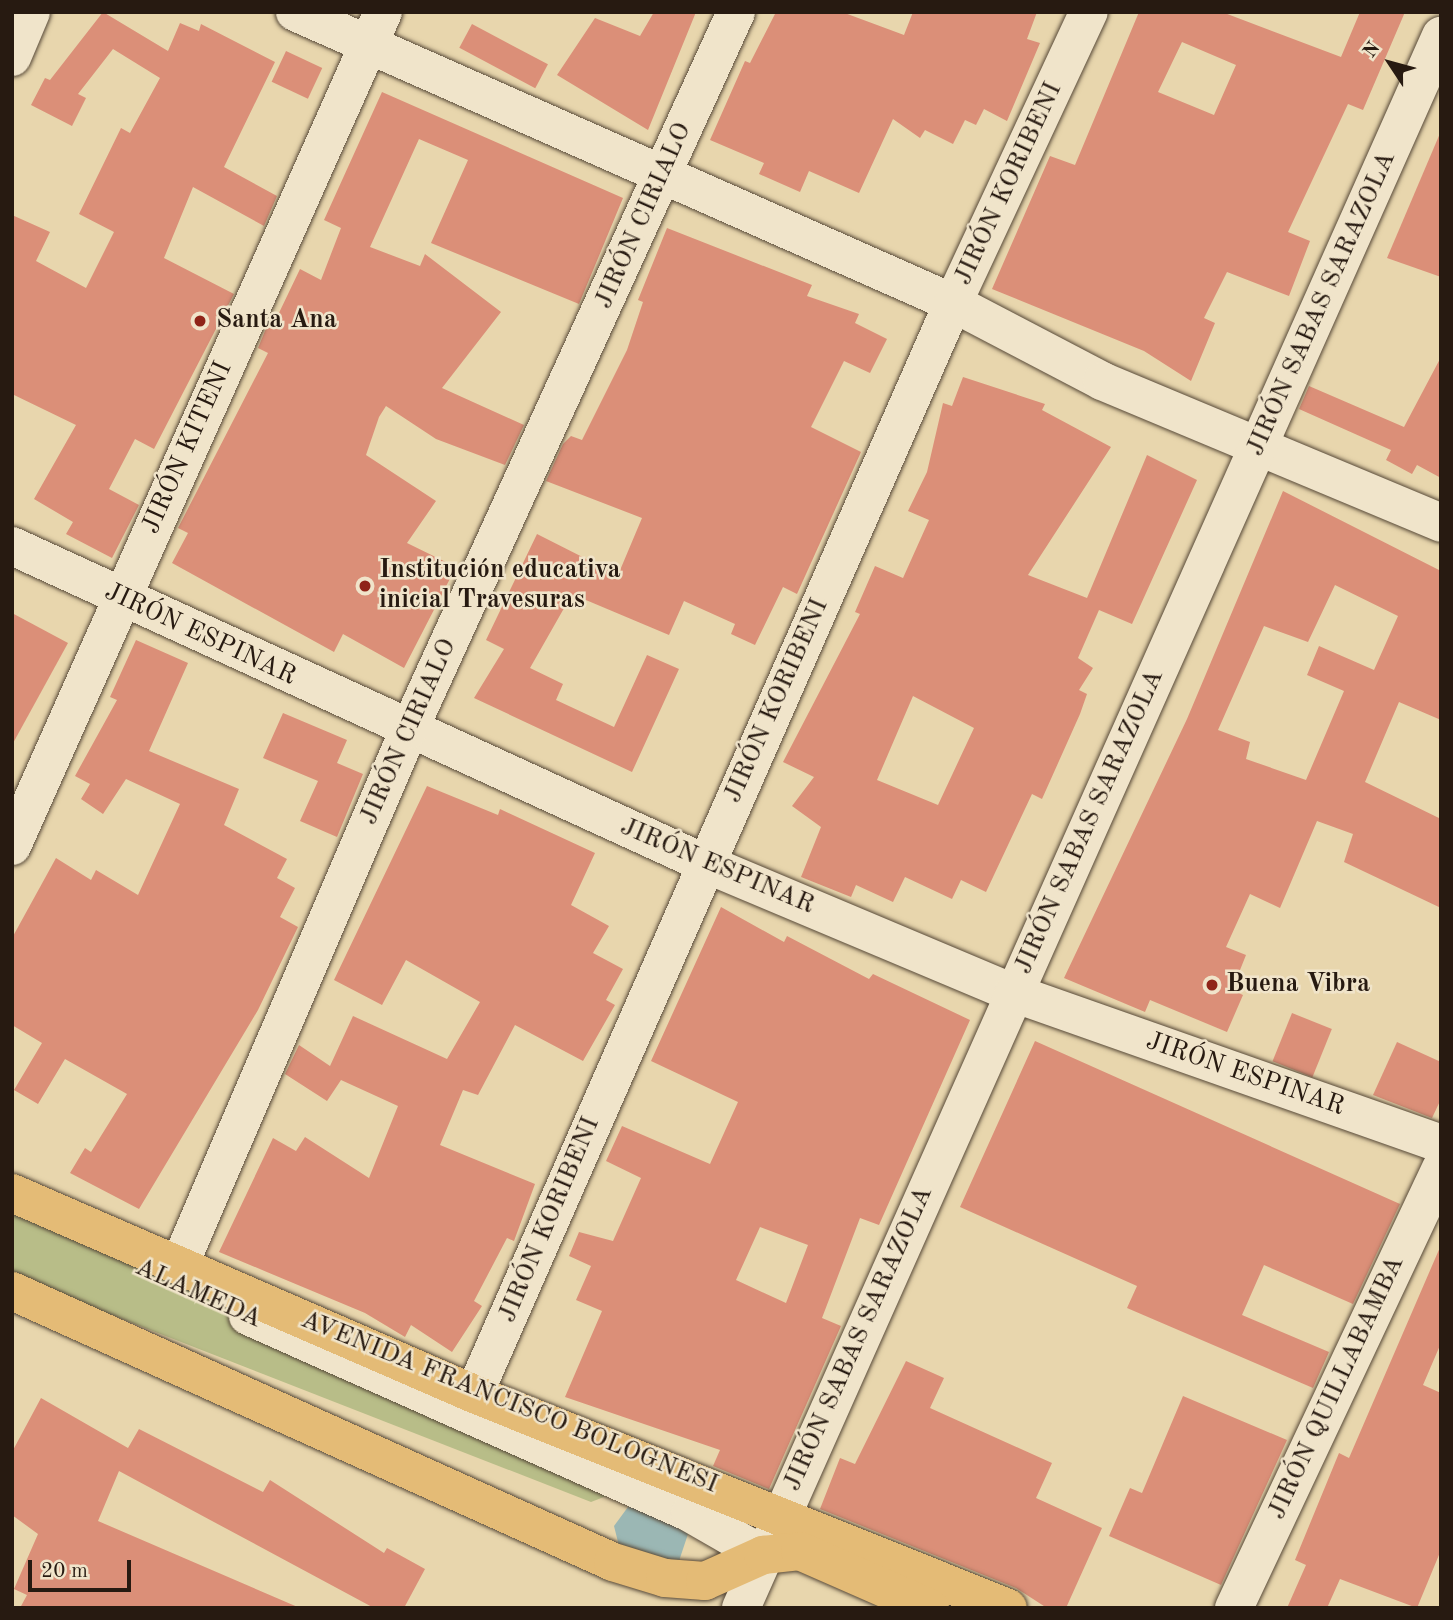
<!DOCTYPE html>
<html>
<head>
<meta charset="utf-8">
<style>
  body { margin:0 }
  #map { position:relative; width:1453px; height:1620px; overflow:hidden; background:#e8d6ad; font-family:"Old Standard TT",serif }
  div>[style] { position:absolute }
  .green>* { inset:0; background:#b8bd88 }
  .water>* { inset:0; background:#9bb7b4 }
  .building>* { inset:0; background:#db8f78; transform-origin:0 0 }
  .roads { filter:drop-shadow(0 0 2px #574938) drop-shadow(0 0 2px #574938) }
  .minor>* { height:38px; margin:-19px; padding:0 19px; transform-origin:19px; border-radius:19px; background:#f0e4ca }
  .major>* { height:38px; margin:-19px; padding:0 19px; transform-origin:19px; border-radius:19px; background:#e4bb76 }
  .dots>* { width:19px; height:19px; translate:-50% -50%; box-sizing:border-box; border:4px solid #f0e4ca; border-radius:50% }
  span { translate:-50% -50%; white-space:nowrap; text-align:center; line-height:1.15; -webkit-text-stroke:5px #f0e4ca; paint-order:stroke }
  .street-label { font-size:26px; color:#271a11 }
  .poi-label { font-size:26px; color:#271a11; font-weight:700 }
  .left { translate:0 -50%; text-align:left }
  .frame { position:absolute; inset:0; border:14px solid #271a11; pointer-events:none }
  .north { position:absolute; left:1355px; top:28px; width:70px; height:70px; -webkit-text-stroke:5px #f0e4ca; paint-order:stroke; rotate:306deg; font-size:19px; font-weight:700; line-height:28px; text-align:center; color:#271a11 }
  .north::after { content:''; display:block; margin:auto; width:24px; height:32px; background:#271a11; clip-path:polygon(50% 0,100% 100%,50% 72%,0 100%) }
  .scale { position:absolute; left:28px; top:1560px; width:103px; height:32px; box-sizing:border-box; border:4px solid #271a11; border-top:0; padding-left:9px; font-size:21px; line-height:24px; white-space:nowrap; color:#271a11; -webkit-text-stroke:5px #f0e4ca; paint-order:stroke }
</style>
</head>
<body>
<div id="map">
  <div class="green">
    <div style="clip-path:polygon(12px 1193px,622px 1490px,591px 1502px,12px 1276px)"></div>
  </div>
  <div class="water">
    <div style="clip-path:polygon(642px 1505px,689px 1531px,678px 1564px,620px 1550px,614px 1526px,628px 1507px)"></div>
  </div>
  <div class="building">
    <div style="clip-path:polygon(103px 12px,168px 51px,180px 23px,199px 31px,201px 24px,275px 62px,224px 167px,277px 196px,264px 226px,193px 187px,164px 258px,234px 294px,154px 449px,135px 439px,109px 489px,139px 505px,112px 558px,66px 534px,73px 522px,34px 499px,76px 425px,12px 394px,12px 215px,50px 232px,36px 261px,86px 288px,114px 232px,79px 214px,121px 128px,130px 133px,160px 78px,113px 49px,78px 94px,86px 98px,72px 126px,31px 105px,45px 78px,50px 80px)"></div>
    <div style="clip-path:polygon(654px 12px,696px 12px,648px 130px,557px 75px,595px 18px,640px 36px)"></div>
    <div style="clip-path:polygon(776px 12px,842px 12px,904px 35px,913px 12px,1037px 12px,1027px 39px,1040px 43px,1007px 121px,984px 109px,976px 125px,965px 120px,953px 144px,925px 130px,920px 138px,893px 119px,859px 193px,809px 171px,800px 192px,759px 174px,764px 163px,710px 140px,745px 61px,750px 63px)"></div>
    <div style="clip-path:polygon(evenodd,1139px 12px,1222px 12px,1341px 57px,1360px 12px,1405px 12px,1363px 110px,1348px 104px,1288px 232px,1310px 241px,1289px 296px,1227px 272px,1204px 318px,1215px 323px,1191px 381px,1144px 351px,992px 289px,1050px 156px,1075px 165px,1139px 12px,1182px 42px,1236px 65px,1214px 115px,1158px 92px,1182px 42px)"></div>
    <div style="left:472px;top:24px;width:86px;height:27px;rotate:28deg"></div>
    <div style="left:286px;top:51px;width:40px;height:34px;rotate:25deg"></div>
    <div style="clip-path:polygon(382px 92px,623px 198px,579px 304px,431px 243px,468px 160px,419px 139px,370px 247px,420px 266px,425px 254px,501px 312px,442px 388px,524px 425px,505px 465px,436px 439px,386px 406px,379px 417px,366px 455px,436px 501px,407px 543px,456px 567px,404px 668px,343px 634px,334px 652px,172px 563px,188px 533px,178px 528px,268px 353px,258px 348px,272px 314px,277px 317px,300px 269px,321px 280px,341px 228px,324px 220px)"></div>
    <div style="clip-path:polygon(1441px 131px,1441px 277px,1387px 258px)"></div>
    <div style="clip-path:polygon(667px 228px,812px 285px,807px 296px,859px 314px,855px 323px,887px 339px,870px 373px,844px 361px,811px 427px,861px 452px,797px 594px,783px 587px,755px 645px,731px 634px,735px 624px,684px 601px,669px 635px,574px 595px,563px 610px,530px 668px,563px 684px,556px 700px,614px 727px,647px 655px,679px 669px,632px 772px,474px 698px,504px 649px,486px 640px,537px 534px,618px 575px,642px 518px,546px 481px,563px 444px,571px 436px,582px 440px,627px 350px,643px 302px,638px 300px)"></div>
    <div style="clip-path:polygon(1441px 357px,1441px 478px,1417px 465px,1412px 474px,1386px 460px,1391px 450px,1299px 409px,1309px 386px,1404px 427px)"></div>
    <div style="clip-path:polygon(evenodd,963px 377px,1045px 404px,1042px 410px,1111px 447px,1028px 575px,1087px 598px,1147px 455px,1197px 480px,1132px 624px,1099px 610px,1078px 658px,1093px 668px,1079px 690px,1087px 694px,1080px 714px,1042px 799px,1032px 794px,986px 892px,961px 880px,952px 899px,905px 877px,893px 902px,856px 885px,851px 897px,801px 877px,821px 827px,792px 806px,814px 777px,783px 762px,860px 614px,855px 612px,875px 566px,903px 578px,929px 520px,908px 511px,927px 472px,943px 403px,952px 406px,963px 377px,913px 696px,974px 728px,938px 805px,877px 780px,913px 696px)"></div>
    <div style="clip-path:polygon(evenodd,1283px 491px,1441px 571px,1441px 720px,1399px 702px,1365px 782px,1441px 819px,1441px 908px,1344px 862px,1353px 834px,1317px 821px,1280px 908px,1250px 894px,1226px 947px,1246px 955px,1232px 990px,1243px 995px,1227px 1032px,1150px 1000px,1145px 1012px,1064px 978px,1187px 719px,1283px 491px,1335px 585px,1398px 616px,1374px 670px,1319px 646px,1307px 675px,1344px 691px,1306px 780px,1246px 759px,1250px 742px,1218px 730px,1264px 626px,1308px 642px,1335px 585px)"></div>
    <div style="clip-path:polygon(12px 613px,68px 643px,12px 745px)"></div>
    <div style="clip-path:polygon(136px 640px,188px 663px,149px 751px,239px 789px,224px 825px,287px 859px,277px 878px,295px 888px,280px 917px,298px 927px,258px 1010px,139px 1209px,70px 1173px,85px 1148px,91px 1152px,127px 1094px,65px 1059px,38px 1104px,14px 1090px,42px 1043px,12px 1025px,12px 938px,56px 858px,91px 880px,96px 870px,138px 895px,180px 804px,126px 779px,103px 814px,81px 799px,90px 784px,75px 776px,117px 700px,110px 697px)"></div>
    <div style="clip-path:polygon(283px 713px,347px 740px,337px 763px,363px 774px,337px 837px,300px 821px,318px 781px,263px 758px)"></div>
    <div style="clip-path:polygon(427px 786px,498px 815px,500px 809px,595px 853px,571px 905px,609px 926px,593px 953px,623px 969px,606px 1000px,615px 1005px,583px 1061px,515px 1025px,478px 1095px,463px 1090px,440px 1145px,535px 1184px,514px 1241px,507px 1238px,474px 1301px,482px 1306px,452px 1352px,411px 1325px,405px 1337px,365px 1313px,219px 1252px,273px 1138px,296px 1151px,305px 1137px,369px 1178px,398px 1106px,341px 1080px,327px 1101px,285px 1074px,299px 1045px,330px 1066px,353px 1016px,447px 1059px,480px 1002px,406px 960px,382px 1005px,334px 980px)"></div>
    <div style="clip-path:polygon(evenodd,721px 907px,784px 942px,787px 936px,869px 979px,873px 974px,970px 1020px,879px 1225px,860px 1218px,822px 1318px,841px 1326px,769px 1489px,713px 1466px,720px 1450px,565px 1397px,602px 1311px,576px 1300px,591px 1266px,569px 1256px,579px 1232px,613px 1241px,641px 1178px,606px 1161px,622px 1126px,710px 1164px,738px 1102px,651px 1061px,721px 907px,760px 1227px,808px 1245px,786px 1303px,736px 1280px,760px 1227px)"></div>
    <div style="left:1292px;top:1013px;width:43px;height:52px;rotate:22deg"></div>
    <div style="clip-path:polygon(1035px 1041px,1400px 1204px,1353px 1304px,1264px 1265px,1242px 1315px,1329px 1352px,1313px 1388px,1127px 1308px,1137px 1286px,960px 1207px)"></div>
    <div style="clip-path:polygon(1397px 1042px,1441px 1062px,1441px 1099px,1432px 1118px,1373px 1095px)"></div>
    <div style="clip-path:polygon(1441px 1245px,1441px 1343px,1423px 1385px,1441px 1393px,1441px 1550px,1417px 1608px,1340px 1579px,1327px 1608px,1287px 1608px,1306px 1565px,1295px 1560px,1339px 1453px,1349px 1458px)"></div>
    <div style="clip-path:polygon(906px 1361px,944px 1378px,930px 1408px,1052px 1463px,1036px 1498px,1102px 1528px,1066px 1608px,1047px 1608px,1016px 1588px,820px 1509px,840px 1458px,855px 1464px)"></div>
    <div style="clip-path:polygon(1183px 1396px,1287px 1440px,1221px 1585px,1109px 1536px,1130px 1488px,1142px 1493px)"></div>
    <div style="clip-path:polygon(41px 1398px,128px 1448px,139px 1429px,263px 1492px,270px 1480px,384px 1553px,387px 1548px,425px 1569px,404px 1608px,374px 1608px,119px 1471px,98px 1521px,300px 1608px,20px 1608px,27px 1595px,14px 1589px,38px 1534px,12px 1515px,12px 1452px)"></div>
  </div>
  <div class="roads">
    <div class="minor">
      <div style="left:295px;top:12px;width:719px;rotate:23.86deg"></div>
      <div style="left:953px;top:303px;width:168px;rotate:27.6deg"></div>
      <div style="left:1102px;top:381px;width:368px;rotate:22.7deg"></div>
      <div style="left:12px;top:57px;width:49px;rotate:-67.1deg"></div>
      <div style="left:12px;top:546px;width:761px;rotate:24.61deg"></div>
      <div style="left:704px;top:863px;width:335px;rotate:22.8deg"></div>
      <div style="left:1013px;top:993px;width:454px;rotate:19.4deg"></div>
      <div style="left:12px;top:846px;width:913px;rotate:-66.02deg"></div>
      <div style="left:179px;top:1266px;width:583px;rotate:-66.78deg"></div>
      <div style="left:409px;top:730px;width:789px;rotate:-65.51deg"></div>
      <div style="left:248px;top:1316px;width:484px;rotate:24deg"></div>
      <div style="left:690px;top:1513px;width:84px;rotate:29.9deg"></div>
      <div style="left:474px;top:1394px;width:1192px;rotate:-66.3deg"></div>
      <div style="left:953px;top:303px;width:321px;rotate:-65deg"></div>
      <div style="left:741px;top:1608px;width:1721px;rotate:-66deg"></div>
      <div style="left:1234px;top:1608px;width:486px;rotate:-64.8deg"></div>
    </div>
    <div class="major">
      <div style="left:12px;top:1193px;width:504px;rotate:23.51deg"></div>
      <div style="left:474px;top:1394px;width:575px;rotate:21.84deg"></div>
      <div style="left:12px;top:1291px;width:659px;rotate:24.27deg"></div>
      <div style="left:613px;top:1562px;width:54px;rotate:17.1deg"></div>
      <div style="left:665px;top:1578px;width:40px;rotate:4.3deg"></div>
      <div style="left:705px;top:1581px;width:64px;rotate:-24.1deg"></div>
      <div style="left:763px;top:1555px;width:37px;rotate:-6deg"></div>
      <div style="left:800px;top:1551px;width:142px;rotate:23.7deg"></div>
    </div>
  </div>
  <div class="dots">
    <div style="left:200px;top:321px;background:#8f2418"></div>
    <div style="left:365px;top:586px;background:#8f2418"></div>
    <div style="left:1212px;top:985px;background:#8f2418"></div>
  </div>
  <div class="street-label">
    <span style="left:1009px;top:184px;rotate:-65deg">JIRÓN KORIBENI</span>
    <span style="left:644px;top:216px;rotate:-66deg">JIRÓN CIRIALO</span>
    <span style="left:1322px;top:304px;rotate:-66deg">JIRÓN SABAS SARAZOLA</span>
    <span style="left:188px;top:448px;rotate:-66deg">JIRÓN KITENI</span>
    <span style="left:200px;top:635px;rotate:25deg">JIRÓN ESPINAR</span>
    <span style="left:777px;top:701px;rotate:-66deg">JIRÓN KORIBENI</span>
    <span style="left:409px;top:732px;rotate:-66deg">JIRÓN CIRIALO</span>
    <span style="left:1090px;top:822px;rotate:-66deg">JIRÓN SABAS SARAZOLA</span>
    <span style="left:717px;top:867px;rotate:23deg">JIRÓN ESPINAR</span>
    <span style="left:1245px;top:1075px;rotate:19deg">JIRÓN ESPINAR</span>
    <span style="left:550px;top:1220px;rotate:-67deg">JIRÓN KORIBENI</span>
    <span style="left:198px;top:1294px;rotate:24deg">ALAMEDA</span>
    <span style="left:859px;top:1339px;rotate:-66deg">JIRÓN SABAS SARAZOLA</span>
    <span style="left:1337px;top:1388px;rotate:-65deg">JIRÓN QUILLABAMBA</span>
    <span style="left:509px;top:1403px;rotate:22deg">AVENIDA FRANCISCO BOLOGNESI</span>
  </div>
  <div class="poi-label">
    <span class="left" style="left:216px;top:321px">Santa Ana</span>
    <span class="left" style="left:379px;top:586px">Institución educativa<br>inicial Travesuras</span>
    <span class="left" style="left:1226px;top:985px">Buena Vibra</span>
  </div>
  <div class="frame"></div>
  <div class="north">N</div>
  <div class="scale">20 m</div>
</div>
</body>
</html>
